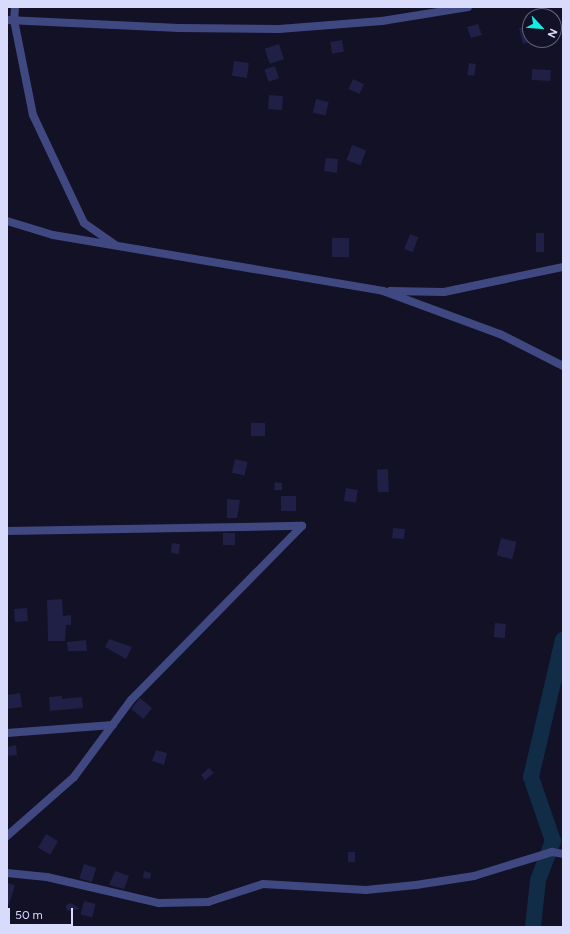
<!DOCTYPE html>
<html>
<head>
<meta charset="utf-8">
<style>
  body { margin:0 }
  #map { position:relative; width:570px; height:934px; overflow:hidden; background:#121126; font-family:Figtree,sans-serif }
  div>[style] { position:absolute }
  .river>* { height:16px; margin:-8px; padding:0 8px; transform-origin:8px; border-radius:8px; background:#102c46 }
  .building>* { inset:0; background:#201f46; transform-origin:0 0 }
  .minor>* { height:8px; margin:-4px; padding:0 4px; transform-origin:4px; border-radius:4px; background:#404881 }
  span { translate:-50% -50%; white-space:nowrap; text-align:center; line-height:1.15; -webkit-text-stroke:3px #121126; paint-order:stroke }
  .frame { position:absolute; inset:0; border:8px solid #d9dbfc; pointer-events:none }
  .north { position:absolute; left:522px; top:8px; width:40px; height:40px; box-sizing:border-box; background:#121126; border:1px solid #62627c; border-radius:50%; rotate:116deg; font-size:11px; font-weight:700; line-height:16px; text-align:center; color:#d9dbfc }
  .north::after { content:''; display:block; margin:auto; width:14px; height:18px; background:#13eee2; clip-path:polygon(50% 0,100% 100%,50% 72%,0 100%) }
  .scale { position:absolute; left:8px; top:908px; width:65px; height:18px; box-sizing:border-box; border:2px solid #d9dbfc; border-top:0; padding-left:5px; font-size:12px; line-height:14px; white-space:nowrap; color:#d9dbfc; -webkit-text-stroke:3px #121126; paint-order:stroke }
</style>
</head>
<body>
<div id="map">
  <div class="river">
    <div style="left:533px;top:927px;width:47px;rotate:-83.9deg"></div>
    <div style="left:538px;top:880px;width:42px;rotate:-69deg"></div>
    <div style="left:553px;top:841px;width:68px;rotate:-109deg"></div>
    <div style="left:531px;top:777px;width:141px;rotate:-76.9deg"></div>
  </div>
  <div class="building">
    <div style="clip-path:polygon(478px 24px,482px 35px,471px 38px,467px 27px)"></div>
    <div style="clip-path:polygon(530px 26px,530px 42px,523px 44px,519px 28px)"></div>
    <div style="left:342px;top:40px;width:12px;height:12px;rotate:81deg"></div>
    <div style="left:279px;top:44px;width:16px;height:15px;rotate:72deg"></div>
    <div style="left:234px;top:61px;width:15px;height:15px;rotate:8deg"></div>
    <div style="left:469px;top:63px;width:7px;height:12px;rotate:8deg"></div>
    <div style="left:275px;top:66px;width:13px;height:11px;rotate:72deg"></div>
    <div style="left:532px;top:69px;width:19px;height:11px;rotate:3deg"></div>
    <div style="left:353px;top:79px;width:12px;height:11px;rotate:24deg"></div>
    <div style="left:269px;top:95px;width:14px;height:14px;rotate:4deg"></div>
    <div style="left:316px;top:99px;width:13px;height:14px;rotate:13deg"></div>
    <div style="left:352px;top:145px;width:15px;height:16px;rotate:20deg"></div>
    <div style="clip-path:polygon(326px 158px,338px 159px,337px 173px,324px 171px)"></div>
    <div style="left:536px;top:233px;width:8px;height:19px"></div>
    <div style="left:410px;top:234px;width:9px;height:16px;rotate:21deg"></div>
    <div style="left:332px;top:238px;width:17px;height:19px"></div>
    <div style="left:251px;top:423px;width:14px;height:13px"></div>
    <div style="left:235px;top:459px;width:13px;height:14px;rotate:13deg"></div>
    <div style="left:388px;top:469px;width:23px;height:11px;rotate:88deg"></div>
    <div style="clip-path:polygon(275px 482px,282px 483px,282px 490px,274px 490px)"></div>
    <div style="left:346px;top:488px;width:12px;height:13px;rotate:9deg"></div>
    <div style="left:281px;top:496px;width:15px;height:15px"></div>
    <div style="clip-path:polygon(227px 499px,240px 500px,237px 518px,227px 518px)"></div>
    <div style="left:393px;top:528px;width:12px;height:10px;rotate:5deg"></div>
    <div style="left:223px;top:533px;width:12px;height:12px"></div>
    <div style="left:501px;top:538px;width:16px;height:18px;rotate:14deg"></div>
    <div style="left:172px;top:543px;width:8px;height:10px;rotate:7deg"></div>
    <div style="clip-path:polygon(62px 599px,63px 616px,71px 615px,71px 625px,66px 625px,65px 641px,48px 641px,47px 600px)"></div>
    <div style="left:27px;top:608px;width:13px;height:13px;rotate:86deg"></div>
    <div style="left:495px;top:623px;width:11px;height:14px;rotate:5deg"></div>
    <div style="clip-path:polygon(109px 639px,132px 647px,126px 659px,105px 647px)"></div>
    <div style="clip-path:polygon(86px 640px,87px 651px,68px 651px,67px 642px)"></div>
    <div style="clip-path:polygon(20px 693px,22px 707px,7px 709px,7px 695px)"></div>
    <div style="clip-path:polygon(62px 696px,62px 699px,82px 697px,83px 708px,50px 711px,49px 697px)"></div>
    <div style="left:140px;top:698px;width:16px;height:14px;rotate:40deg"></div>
    <div style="clip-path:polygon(16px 745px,17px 755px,7px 756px,7px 747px)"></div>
    <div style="clip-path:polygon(156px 750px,167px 753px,164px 765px,152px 761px)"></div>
    <div style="clip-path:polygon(209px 768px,214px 773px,205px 780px,201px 775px)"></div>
    <div style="left:46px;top:834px;width:14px;height:16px;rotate:30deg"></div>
    <div style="left:348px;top:852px;width:7px;height:10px"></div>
    <div style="left:84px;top:864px;width:13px;height:15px;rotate:18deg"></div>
    <div style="clip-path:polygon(115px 871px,129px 876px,124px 889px,109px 885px)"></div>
    <div style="clip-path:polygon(144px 871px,151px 873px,150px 879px,143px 878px)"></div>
    <div style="clip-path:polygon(7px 883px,15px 885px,9px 905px,7px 904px)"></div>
    <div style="left:84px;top:901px;width:12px;height:14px;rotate:14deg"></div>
    <div style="clip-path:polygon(71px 903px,80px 909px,67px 911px,66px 905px)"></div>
  </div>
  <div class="minor">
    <div style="left:15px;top:7px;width:13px;rotate:94deg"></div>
    <div style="left:14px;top:20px;width:97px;rotate:78.7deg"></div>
    <div style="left:33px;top:115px;width:119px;rotate:64.7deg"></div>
    <div style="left:84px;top:223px;width:38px;rotate:35deg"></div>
    <div style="left:7px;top:20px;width:172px;rotate:2.7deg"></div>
    <div style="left:179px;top:28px;width:100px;rotate:0.6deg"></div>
    <div style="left:279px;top:29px;width:103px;rotate:-4.4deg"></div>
    <div style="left:382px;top:21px;width:87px;rotate:-9.2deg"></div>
    <div style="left:7px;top:221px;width:48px;rotate:16.9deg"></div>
    <div style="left:53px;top:235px;width:335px;rotate:9.6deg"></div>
    <div style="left:383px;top:291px;width:125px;rotate:20.2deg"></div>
    <div style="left:500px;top:334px;width:71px;rotate:26.9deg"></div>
    <div style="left:390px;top:291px;width:54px;rotate:1.1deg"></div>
    <div style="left:444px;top:292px;width:122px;rotate:-11.9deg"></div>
    <div style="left:7px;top:531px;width:295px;rotate:-1deg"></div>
    <div style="left:7px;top:733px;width:106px;rotate:-4.3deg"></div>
    <div style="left:7px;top:836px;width:89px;rotate:-41.4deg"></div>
    <div style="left:74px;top:777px;width:96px;rotate:-53.5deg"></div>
    <div style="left:131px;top:700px;width:244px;rotate:-45.5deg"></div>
    <div style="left:7px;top:873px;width:40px;rotate:5.7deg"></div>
    <div style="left:47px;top:877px;width:115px;rotate:13.1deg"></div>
    <div style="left:159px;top:903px;width:49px;rotate:-1.2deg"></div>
    <div style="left:208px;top:902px;width:58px;rotate:-18.1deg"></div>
    <div style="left:263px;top:884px;width:103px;rotate:3.3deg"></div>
    <div style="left:366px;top:890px;width:50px;rotate:-5.7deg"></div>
    <div style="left:416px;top:885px;width:59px;rotate:-8.8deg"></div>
    <div style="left:474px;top:876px;width:82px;rotate:-17.1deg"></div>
    <div style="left:552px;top:852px;width:11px;rotate:10deg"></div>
  </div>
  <div class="frame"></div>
  <div class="north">N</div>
  <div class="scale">50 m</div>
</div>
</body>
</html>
